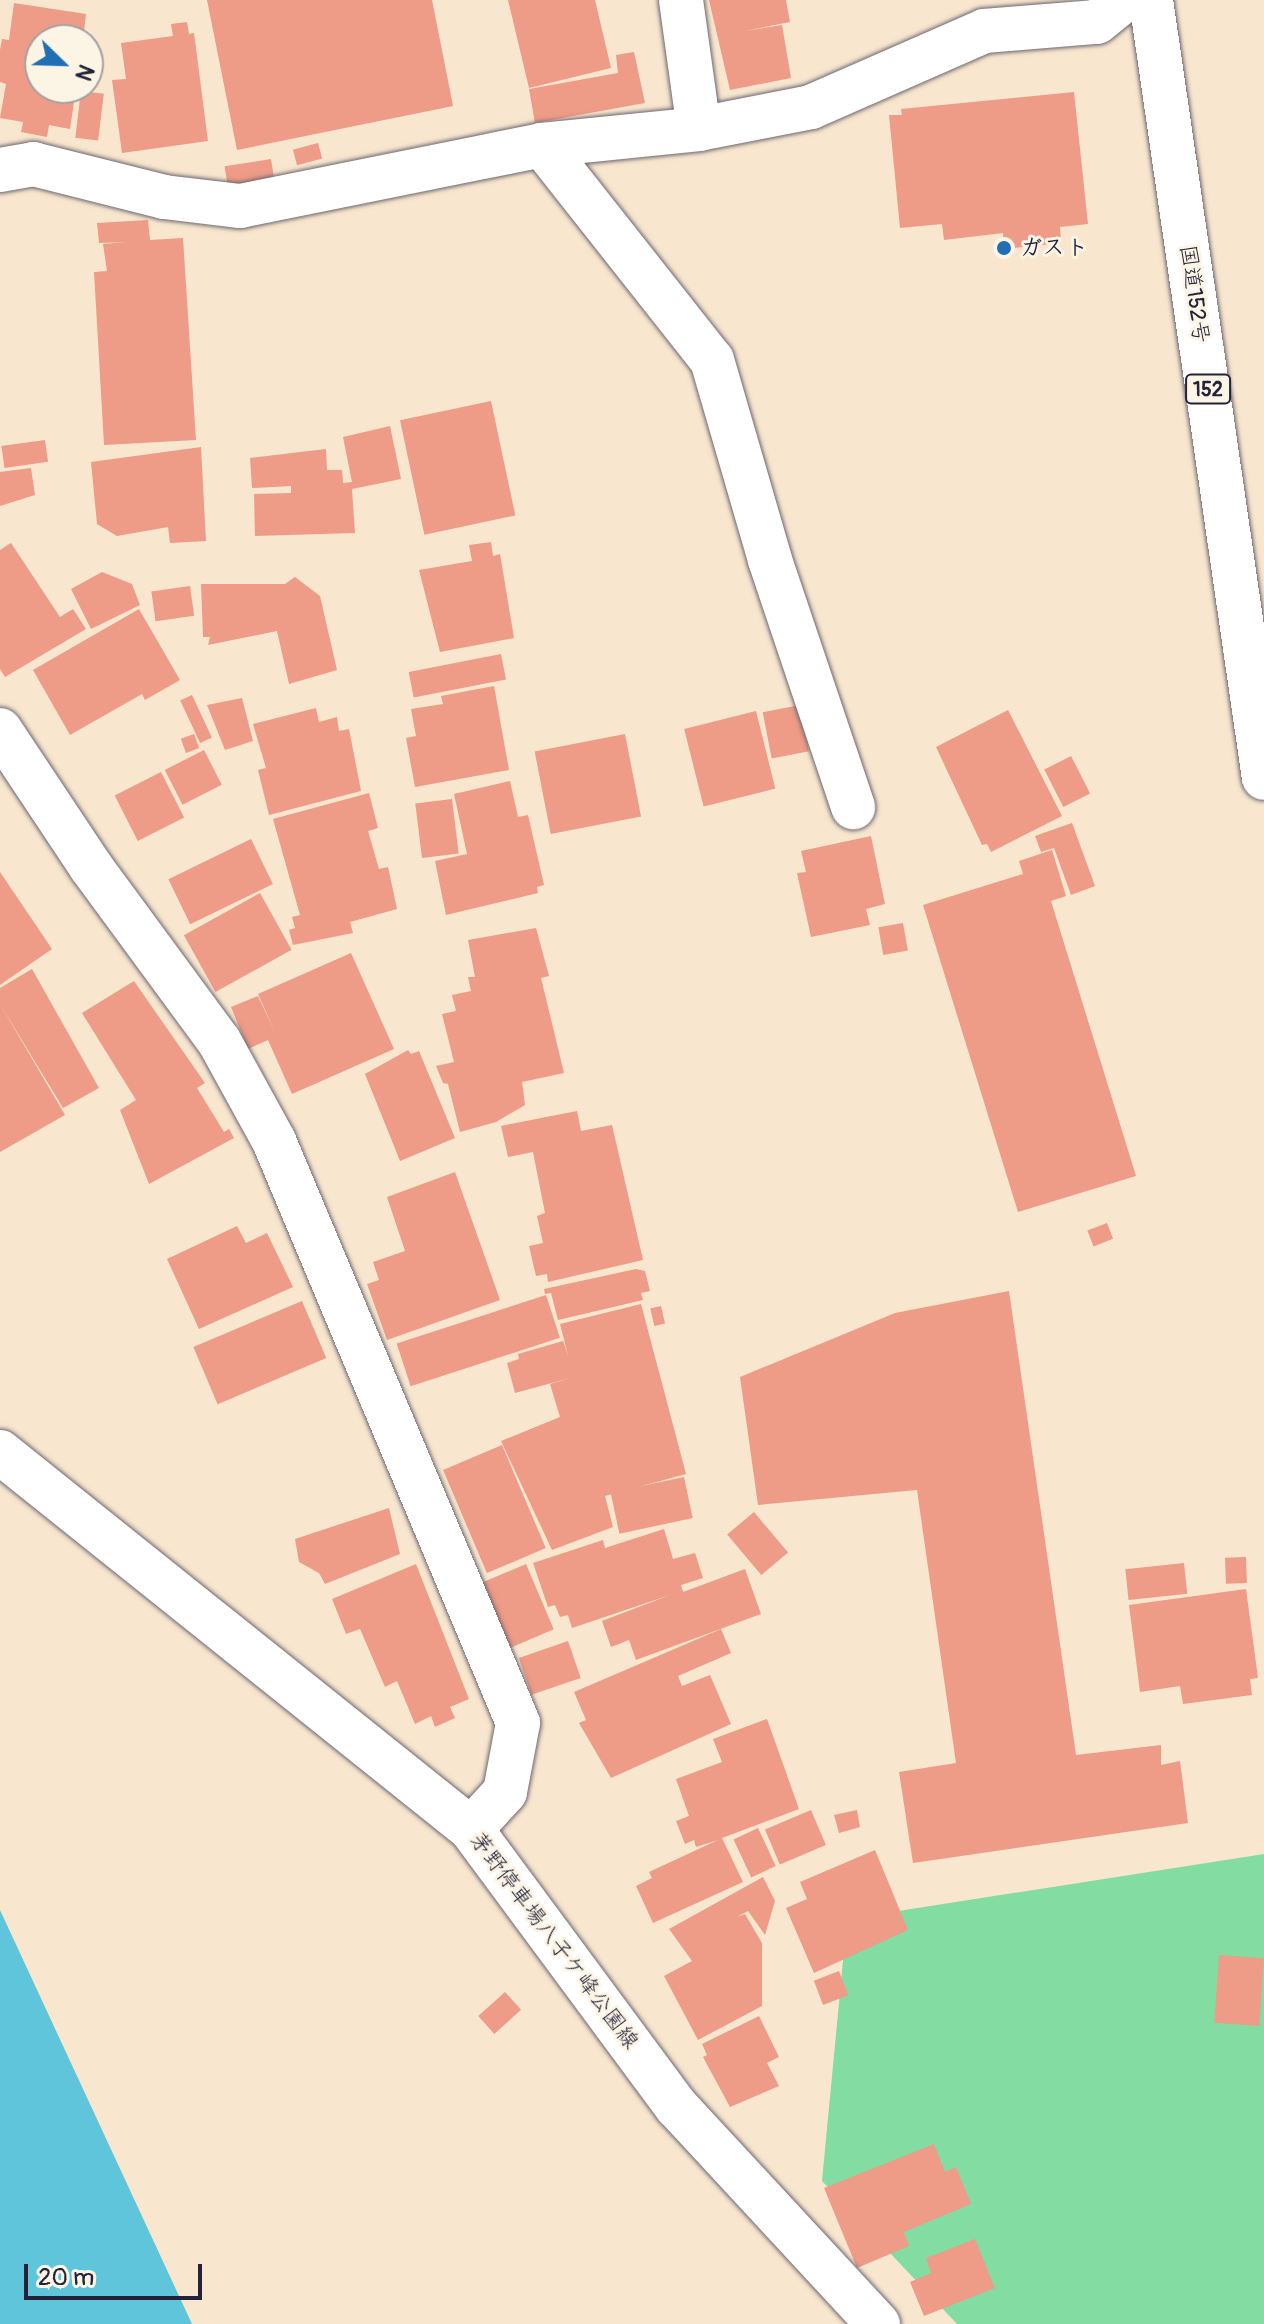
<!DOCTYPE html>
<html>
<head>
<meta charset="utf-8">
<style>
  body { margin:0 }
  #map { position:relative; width:1264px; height:2324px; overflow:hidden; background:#f8e6cf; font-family:Pangolin,"Klee One",sans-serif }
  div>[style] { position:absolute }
  .green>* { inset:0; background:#83dca1 }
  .water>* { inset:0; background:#5ec5db }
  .building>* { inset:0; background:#ee9b87; transform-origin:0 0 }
  .roads { filter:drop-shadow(0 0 2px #6d676f) drop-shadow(0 0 2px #6d676f) }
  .street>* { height:44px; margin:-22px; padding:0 22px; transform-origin:22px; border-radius:22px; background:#fff }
  .secondary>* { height:44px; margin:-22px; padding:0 22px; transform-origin:22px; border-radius:22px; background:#fff }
  .highway>* { height:44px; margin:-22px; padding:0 22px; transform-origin:22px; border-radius:22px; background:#fff }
  .dots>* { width:22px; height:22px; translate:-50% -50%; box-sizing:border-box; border:4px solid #fcf5e5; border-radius:50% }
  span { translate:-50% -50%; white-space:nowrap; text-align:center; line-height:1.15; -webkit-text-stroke:6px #fcf5e5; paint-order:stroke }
  .shield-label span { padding:2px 6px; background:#fcf5e5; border:2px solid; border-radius:6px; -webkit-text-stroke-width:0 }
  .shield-label { font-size:20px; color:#22223b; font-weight:700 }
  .poi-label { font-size:22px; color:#22223b; font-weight:700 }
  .left { translate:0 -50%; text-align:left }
  .street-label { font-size:22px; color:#22223b }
  .north { position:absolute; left:24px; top:24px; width:80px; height:80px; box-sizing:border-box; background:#fcf5e5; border:2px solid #a5a1a1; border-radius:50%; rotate:113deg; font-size:22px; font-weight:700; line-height:32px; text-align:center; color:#22223b }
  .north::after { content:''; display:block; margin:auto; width:28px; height:36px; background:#1f6fb2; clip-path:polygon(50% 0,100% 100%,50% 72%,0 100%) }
  .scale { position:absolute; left:24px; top:2264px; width:178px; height:36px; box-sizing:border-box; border:4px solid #22223b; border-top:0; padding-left:10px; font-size:24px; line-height:28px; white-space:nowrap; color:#22223b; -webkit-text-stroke:6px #fcf5e5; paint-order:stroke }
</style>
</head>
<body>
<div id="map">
  <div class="green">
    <div style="clip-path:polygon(1264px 1854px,1264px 2324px,957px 2324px,822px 2181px,847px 1919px)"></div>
  </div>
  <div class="water">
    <div style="clip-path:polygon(0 1910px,192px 2324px,0 2324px)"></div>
  </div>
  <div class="building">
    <div style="clip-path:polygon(207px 0,432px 0,453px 106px,237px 150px)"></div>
    <div style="clip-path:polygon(508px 0,595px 0,611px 68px,529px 88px)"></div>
    <div style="clip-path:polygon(709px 0,786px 0,790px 22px,745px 31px,782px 25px,791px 78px,730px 90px)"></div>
    <div style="clip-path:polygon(14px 3px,86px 14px,83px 40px,40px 40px,40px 88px,76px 88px,70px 129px,49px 125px,47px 137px,21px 132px,23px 122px,0 118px,6px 84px,0 82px,0 50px,2px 39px,9px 40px)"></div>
    <div style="clip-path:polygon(187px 22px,189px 34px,194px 33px,208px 141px,122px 153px,112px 80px,126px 79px,121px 43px,173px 36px,171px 24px)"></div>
    <div style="clip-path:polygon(634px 52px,645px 103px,535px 123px,529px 89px,618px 73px,616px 55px)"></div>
    <div style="left:81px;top:91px;width:23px;height:47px;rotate:7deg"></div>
    <div style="clip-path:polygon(1074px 92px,1088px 224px,1060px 227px,1061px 243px,1004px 249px,1003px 233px,944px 240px,942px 224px,900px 228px,889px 115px,902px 115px,901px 109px)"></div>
    <div style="left:318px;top:143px;width:16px;height:26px;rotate:75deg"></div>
    <div style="left:271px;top:159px;width:26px;height:47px;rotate:81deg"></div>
    <div style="clip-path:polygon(148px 220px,150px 240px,183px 238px,196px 440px,104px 445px,94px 272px,107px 271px,103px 244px,127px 242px,99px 243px,97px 223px)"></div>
    <div style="left:491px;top:401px;width:117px;height:93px;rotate:78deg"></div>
    <div style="clip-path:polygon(390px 426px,401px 479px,352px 489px,355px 533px,255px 536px,254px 494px,291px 493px,291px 486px,252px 488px,250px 458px,326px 449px,327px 470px,342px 470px,343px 483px,352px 482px,343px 437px)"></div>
    <div style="left:45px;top:440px;width:22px;height:44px;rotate:82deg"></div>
    <div style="clip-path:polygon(201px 447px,206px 541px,170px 543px,168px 527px,117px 536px,97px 524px,91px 462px)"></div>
    <div style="clip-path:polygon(31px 468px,35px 495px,0 506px,0 472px)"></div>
    <div style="clip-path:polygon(491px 542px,493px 556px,500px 554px,514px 638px,440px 652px,419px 570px,472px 561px,469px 545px)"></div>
    <div style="clip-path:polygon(11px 543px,60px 617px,73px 609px,86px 629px,5px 677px,0 669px,0 550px)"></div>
    <div style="clip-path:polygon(102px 572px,132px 584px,140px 605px,91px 629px,71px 589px)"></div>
    <div style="clip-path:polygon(295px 577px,320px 596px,337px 670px,289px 684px,277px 631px,208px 645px,210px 637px,203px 637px,201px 584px,285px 584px)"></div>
    <div style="left:190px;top:586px;width:30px;height:39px;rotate:82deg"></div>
    <div style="clip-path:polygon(139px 609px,180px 680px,145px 700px,142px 694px,70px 735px,33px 670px)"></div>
    <div style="left:501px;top:654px;width:26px;height:94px;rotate:79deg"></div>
    <div style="clip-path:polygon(494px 686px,509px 770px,415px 787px,406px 738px,416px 736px,411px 709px,443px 704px,441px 696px)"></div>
    <div style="left:192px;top:695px;width:47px;height:13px;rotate:65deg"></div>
    <div style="clip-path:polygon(242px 698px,253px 741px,225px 750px,207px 705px)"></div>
    <div style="left:800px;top:705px;width:47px;height:38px;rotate:79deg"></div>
    <div style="clip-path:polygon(316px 708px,319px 722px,337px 717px,339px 731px,349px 729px,361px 791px,269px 815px,258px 770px,266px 768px,253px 724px)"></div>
    <div style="clip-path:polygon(1008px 710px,1062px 816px,991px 852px,987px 844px,982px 845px,936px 747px)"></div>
    <div style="left:756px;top:711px;width:80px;height:74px;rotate:76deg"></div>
    <div style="left:194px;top:734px;width:15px;height:14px;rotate:70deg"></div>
    <div style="left:625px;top:734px;width:84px;height:92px;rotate:79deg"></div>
    <div style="left:204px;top:750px;width:39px;height:44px;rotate:63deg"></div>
    <div style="left:1071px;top:756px;width:42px;height:30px;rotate:63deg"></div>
    <div style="left:161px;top:772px;width:51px;height:52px;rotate:63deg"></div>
    <div style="clip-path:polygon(510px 781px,518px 817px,528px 815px,544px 885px,537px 887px,538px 893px,446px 915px,435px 861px,467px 854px,454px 794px)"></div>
    <div style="clip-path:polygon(369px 793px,378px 828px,368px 831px,379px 869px,388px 867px,397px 909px,350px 922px,353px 933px,293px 945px,289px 930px,295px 928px,292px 917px,300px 915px,273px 819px)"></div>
    <div style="left:452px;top:799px;width:55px;height:37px;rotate:83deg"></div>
    <div style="clip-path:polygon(1072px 823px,1095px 886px,1071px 895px,1054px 848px,1041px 852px,1035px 836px)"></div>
    <div style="clip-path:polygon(871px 836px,885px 904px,866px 909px,870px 925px,811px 937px,797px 873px,806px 872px,801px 851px)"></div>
    <div style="left:251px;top:839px;width:50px;height:92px;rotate:64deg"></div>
    <div style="clip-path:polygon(1052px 850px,1066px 896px,1051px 901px,1136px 1176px,1018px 1212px,923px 905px,1023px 874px,1019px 861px)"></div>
    <div style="clip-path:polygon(0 872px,52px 949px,0 985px)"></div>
    <div style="left:260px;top:893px;width:65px;height:87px;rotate:61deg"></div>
    <div style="left:903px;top:923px;width:28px;height:25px;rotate:80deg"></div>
    <div style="clip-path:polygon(536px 928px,549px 976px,541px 978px,564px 1073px,522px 1082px,525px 1105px,496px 1122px,460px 1132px,448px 1084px,443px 1083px,436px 1066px,454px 1062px,442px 1014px,456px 1011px,452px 995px,471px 991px,468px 977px,475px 977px,468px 940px)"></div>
    <div style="clip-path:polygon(351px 953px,394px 1049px,292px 1094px,268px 1040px,248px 1049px,231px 1007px,258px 996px,275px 1032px,258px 994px)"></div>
    <div style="clip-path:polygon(32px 969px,99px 1088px,63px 1108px,0 1004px,65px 1115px,0 1152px,0 988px)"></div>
    <div style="clip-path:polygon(134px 981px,205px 1083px,197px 1088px,224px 1132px,229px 1129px,234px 1138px,149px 1184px,120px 1110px,136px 1100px,82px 1013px)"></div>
    <div style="clip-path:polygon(408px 1050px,411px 1054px,419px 1051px,455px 1138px,400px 1161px,365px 1074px)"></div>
    <div style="clip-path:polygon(577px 1111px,581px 1131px,612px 1125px,643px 1260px,548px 1282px,547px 1274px,536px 1276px,529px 1246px,543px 1243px,537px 1216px,545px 1213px,533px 1152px,508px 1157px,501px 1126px)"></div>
    <div style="clip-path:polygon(455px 1172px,500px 1300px,387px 1340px,367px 1284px,379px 1280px,373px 1262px,405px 1251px,387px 1197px)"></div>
    <div style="left:1107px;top:1223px;width:17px;height:21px;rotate:69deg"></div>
    <div style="clip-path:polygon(237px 1226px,246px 1243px,267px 1233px,293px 1287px,199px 1329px,167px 1259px)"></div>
    <div style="clip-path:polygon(636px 1269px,645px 1271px,650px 1291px,641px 1293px,643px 1300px,558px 1320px,551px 1293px,545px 1294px,544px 1289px)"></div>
    <div style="clip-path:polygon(1009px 1291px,1076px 1755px,1161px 1745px,1161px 1765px,1180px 1761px,1188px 1823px,913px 1863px,899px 1772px,956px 1763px,917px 1490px,758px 1505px,740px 1377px,895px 1313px)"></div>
    <div style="left:546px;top:1295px;width:45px;height:157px;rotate:72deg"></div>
    <div style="left:302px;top:1301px;width:62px;height:118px;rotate:67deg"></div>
    <div style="clip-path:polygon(641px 1304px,686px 1474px,605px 1496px,613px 1527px,552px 1550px,501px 1441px,560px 1417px,550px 1384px,574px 1377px,515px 1393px,507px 1363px,519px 1359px,518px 1354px,563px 1341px,568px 1355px,560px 1324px)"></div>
    <div style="left:661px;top:1306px;width:18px;height:11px;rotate:77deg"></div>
    <div style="left:502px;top:1445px;width:112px;height:64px;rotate:67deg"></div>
    <div style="left:684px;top:1477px;width:42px;height:75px;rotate:78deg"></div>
    <div style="clip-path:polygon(389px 1508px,400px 1554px,325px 1584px,319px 1573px,299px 1562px,295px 1539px)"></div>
    <div style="left:754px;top:1512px;width:53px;height:35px;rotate:50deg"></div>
    <div style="clip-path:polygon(664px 1529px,673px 1559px,695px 1553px,703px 1578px,681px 1585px,683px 1592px,745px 1569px,761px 1614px,636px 1660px,629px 1640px,611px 1647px,602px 1621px,670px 1595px,572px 1628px,568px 1615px,560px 1617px,555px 1605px,548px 1607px,533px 1563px,603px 1540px,605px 1548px)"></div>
    <div style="left:1246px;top:1557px;width:26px;height:21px;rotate:88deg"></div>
    <div style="left:1184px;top:1563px;width:31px;height:59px;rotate:84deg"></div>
    <div style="clip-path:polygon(416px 1564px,469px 1699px,450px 1707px,455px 1718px,435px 1727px,431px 1716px,415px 1724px,397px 1681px,385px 1687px,360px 1629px,346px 1634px,332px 1599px)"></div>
    <div style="left:526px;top:1564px;width:71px;height:47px;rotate:67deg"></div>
    <div style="clip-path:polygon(1246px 1589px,1258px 1678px,1250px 1679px,1252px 1695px,1183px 1704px,1180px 1686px,1140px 1692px,1129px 1605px)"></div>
    <div style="clip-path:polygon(721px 1629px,731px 1653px,678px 1676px,682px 1686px,710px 1675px,731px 1724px,611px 1778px,579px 1723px,586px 1720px,574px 1692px)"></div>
    <div style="left:568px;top:1641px;width:39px;height:52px;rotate:71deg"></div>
    <div style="clip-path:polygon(767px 1719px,799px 1809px,722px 1838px,743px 1882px,653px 1923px,636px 1886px,652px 1878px,649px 1872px,718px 1840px,696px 1847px,694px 1840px,685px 1844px,676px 1821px,689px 1816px,676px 1779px,722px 1762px,713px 1739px)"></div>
    <div style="left:811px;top:1810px;width:38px;height:50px;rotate:67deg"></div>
    <div style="clip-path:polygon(857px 1810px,860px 1827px,839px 1833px,834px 1815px)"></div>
    <div style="left:758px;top:1828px;width:42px;height:27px;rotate:65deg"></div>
    <div style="clip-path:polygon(875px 1850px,908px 1930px,814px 1973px,786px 1908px,807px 1899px,800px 1882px)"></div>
    <div style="clip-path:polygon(763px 1877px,775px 1901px,765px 1935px,748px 1911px,737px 1917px,745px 1914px,762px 1943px,762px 2006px,698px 2040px,664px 1976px,692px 1961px,669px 1929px)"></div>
    <div style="left:1219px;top:1955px;width:45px;height:68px;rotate:4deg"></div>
    <div style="left:839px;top:1971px;width:26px;height:27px;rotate:69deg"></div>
    <div style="left:505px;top:1992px;width:24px;height:36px;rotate:48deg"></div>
    <div style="clip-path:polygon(759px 2016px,779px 2057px,767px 2063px,779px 2086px,730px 2107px,703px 2057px,707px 2055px,702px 2044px)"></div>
    <div style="clip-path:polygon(934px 2144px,945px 2172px,956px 2167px,971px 2204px,904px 2232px,909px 2246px,857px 2268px,824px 2188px)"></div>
    <div style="clip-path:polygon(975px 2239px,995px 2288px,924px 2316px,910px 2282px,931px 2273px,926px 2258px)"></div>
  </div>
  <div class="roads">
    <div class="street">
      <div style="left:681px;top:0;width:130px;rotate:82.1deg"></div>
      <div style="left:542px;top:145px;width:274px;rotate:51.7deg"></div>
      <div style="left:712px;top:360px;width:208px;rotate:73.8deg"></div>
      <div style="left:770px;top:560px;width:261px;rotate:71.4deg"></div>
      <div style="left:0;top:170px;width:34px;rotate:-10deg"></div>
      <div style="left:33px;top:164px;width:135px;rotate:14.1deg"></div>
      <div style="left:164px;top:197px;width:77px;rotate:6.8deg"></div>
      <div style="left:240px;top:206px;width:308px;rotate:-11.4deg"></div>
      <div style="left:542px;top:145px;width:158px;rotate:-5.8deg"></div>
      <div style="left:699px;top:129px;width:114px;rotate:-11.1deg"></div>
      <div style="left:811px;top:107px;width:189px;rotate:-23.7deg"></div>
      <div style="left:984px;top:31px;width:113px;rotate:-4.6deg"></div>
      <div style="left:1097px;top:22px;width:35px;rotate:-39deg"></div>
      <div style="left:0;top:730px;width:164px;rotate:56.4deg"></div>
      <div style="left:91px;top:867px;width:216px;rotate:53.7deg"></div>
      <div style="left:219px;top:1041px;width:114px;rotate:61.2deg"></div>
      <div style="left:274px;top:1141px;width:631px;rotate:67.25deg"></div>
      <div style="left:518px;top:1723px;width:70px;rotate:100.7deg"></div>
      <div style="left:505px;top:1792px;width:50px;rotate:132.6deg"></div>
    </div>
    <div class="secondary">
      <div style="left:0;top:1452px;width:603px;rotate:38.67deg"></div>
      <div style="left:471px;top:1829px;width:346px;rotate:53.5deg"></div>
      <div style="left:677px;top:2107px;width:296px;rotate:47.2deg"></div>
    </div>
    <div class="highway">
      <div style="left:1151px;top:0;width:786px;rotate:81.74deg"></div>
    </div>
  </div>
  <div class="dots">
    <div style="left:1004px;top:248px;background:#1f6fb2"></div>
  </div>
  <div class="shield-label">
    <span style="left:1208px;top:389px">152</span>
  </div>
  <div class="poi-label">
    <span class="left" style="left:1020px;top:248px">ガスト</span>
  </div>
  <div class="street-label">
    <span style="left:1194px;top:294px;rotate:82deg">国道152号</span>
    <span style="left:554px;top:1941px;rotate:53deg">茅野停車場八子ケ峰公園線</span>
  </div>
  <div class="north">N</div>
  <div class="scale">20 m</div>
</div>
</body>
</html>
